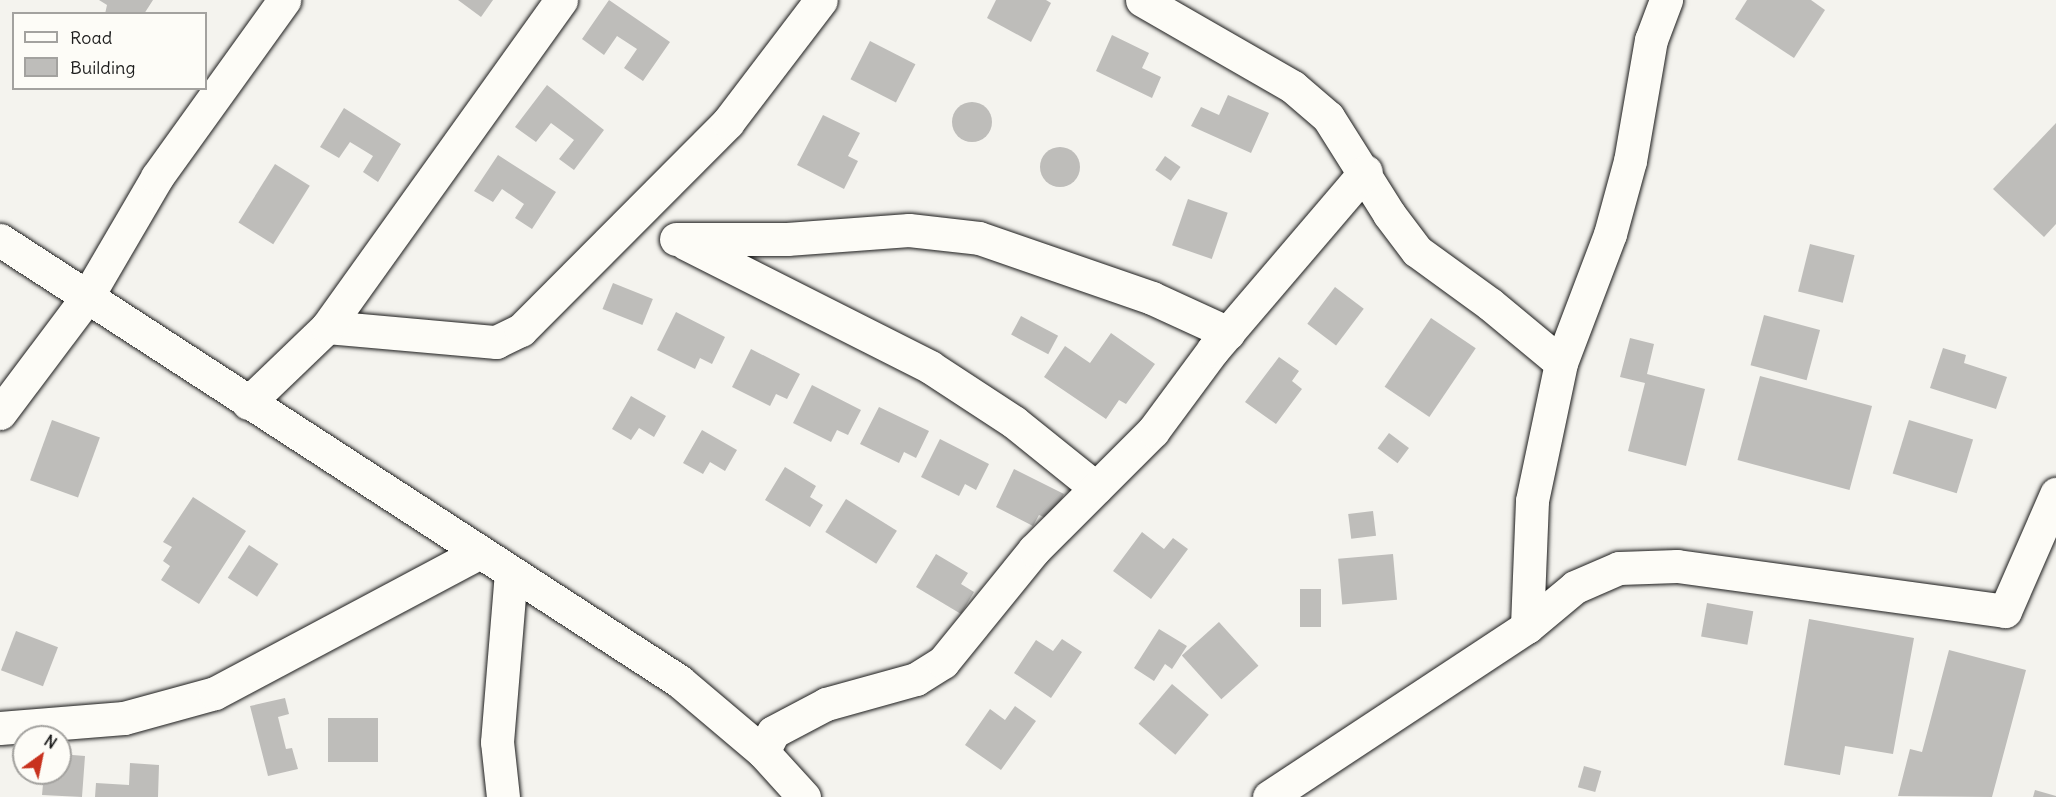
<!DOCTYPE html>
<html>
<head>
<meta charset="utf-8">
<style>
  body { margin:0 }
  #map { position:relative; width:2056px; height:797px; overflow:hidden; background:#f4f3ee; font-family:Delius,sans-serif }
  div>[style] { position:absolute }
  .building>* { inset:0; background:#bebdba; transform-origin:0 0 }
  .round { border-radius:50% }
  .roads { filter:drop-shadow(0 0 2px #1c1c1c) drop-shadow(0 0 2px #1c1c1c) }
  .minor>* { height:33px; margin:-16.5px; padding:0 16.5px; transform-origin:16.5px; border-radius:16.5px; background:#fdfcf7 }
  .tertiary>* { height:33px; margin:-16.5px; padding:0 16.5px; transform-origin:16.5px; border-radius:16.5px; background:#fdfcf7 }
  .secondary>* { height:33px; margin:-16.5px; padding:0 16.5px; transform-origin:16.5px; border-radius:16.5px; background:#fdfcf7 }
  span { translate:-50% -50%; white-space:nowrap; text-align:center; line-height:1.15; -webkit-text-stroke:4.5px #fdfcf7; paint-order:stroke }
  .legend { position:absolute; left:12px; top:12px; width:195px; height:78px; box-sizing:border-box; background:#fdfcf7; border:2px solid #a3a29f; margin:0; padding:8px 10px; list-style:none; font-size:18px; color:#1c1c1c }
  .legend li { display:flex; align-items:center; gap:12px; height:30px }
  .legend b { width:30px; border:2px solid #a3a29f }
  .north { position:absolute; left:12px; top:725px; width:60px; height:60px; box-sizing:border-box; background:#fdfcf7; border:2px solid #a3a29f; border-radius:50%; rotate:33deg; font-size:16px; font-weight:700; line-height:24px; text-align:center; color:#1c1c1c }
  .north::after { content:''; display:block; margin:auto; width:21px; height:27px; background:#c8321e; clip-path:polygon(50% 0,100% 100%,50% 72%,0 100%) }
</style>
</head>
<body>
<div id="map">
  <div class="building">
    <div style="clip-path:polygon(99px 0,153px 0,144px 14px,105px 14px,107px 5px)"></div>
    <div style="clip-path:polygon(458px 0,493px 0,481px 17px)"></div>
    <div style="clip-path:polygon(609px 0,670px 42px,643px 81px,624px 68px,637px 49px,617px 36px,604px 55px,582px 39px)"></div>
    <div style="clip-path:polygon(996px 0,1046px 0,1051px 3px,1031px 42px,987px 18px)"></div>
    <div style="clip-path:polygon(1747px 0,1811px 0,1825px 10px,1794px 58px,1735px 19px)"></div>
    <div style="clip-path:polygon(1112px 35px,1149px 53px,1142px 68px,1161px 77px,1152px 98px,1096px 71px)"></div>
    <div style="left:870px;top:41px;width:51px;height:43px;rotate:27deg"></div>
    <div style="clip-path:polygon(547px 85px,604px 130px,574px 170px,559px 159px,574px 140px,551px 123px,536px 142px,515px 127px)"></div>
    <div style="clip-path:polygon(1228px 95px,1269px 113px,1251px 153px,1191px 126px,1201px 107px,1219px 115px)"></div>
    <div class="round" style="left:952px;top:102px;width:40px;height:40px"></div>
    <div style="clip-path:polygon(344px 108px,401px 144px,378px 182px,363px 172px,373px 156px,350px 142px,339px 158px,320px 147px)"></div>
    <div style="clip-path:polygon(823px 115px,860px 133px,848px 156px,858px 161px,844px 189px,797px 165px)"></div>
    <div style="clip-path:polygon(2056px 123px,2056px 224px,2044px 237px,1993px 189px)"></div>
    <div class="round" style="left:1040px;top:147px;width:40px;height:40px"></div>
    <div style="clip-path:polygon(498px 155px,556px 192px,532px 229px,515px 218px,524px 204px,502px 189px,493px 202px,474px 191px)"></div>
    <div style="left:1165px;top:156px;width:19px;height:17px;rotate:35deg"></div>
    <div style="left:275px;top:164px;width:41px;height:69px;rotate:32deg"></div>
    <div style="left:1188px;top:199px;width:42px;height:49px;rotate:19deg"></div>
    <div style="left:1810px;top:244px;width:46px;height:49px;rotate:14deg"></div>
    <div style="left:613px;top:283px;width:43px;height:28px;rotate:22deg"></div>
    <div style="left:1335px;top:287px;width:36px;height:46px;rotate:37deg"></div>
    <div style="clip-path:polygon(676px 312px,725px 337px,712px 364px,700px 358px,695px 369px,657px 350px)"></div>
    <div style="left:1764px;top:315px;width:58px;height:52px;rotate:15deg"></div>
    <div style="left:1021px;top:316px;width:42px;height:21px;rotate:28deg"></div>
    <div style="left:1431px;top:318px;width:54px;height:83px;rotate:34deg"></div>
    <div style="clip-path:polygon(1111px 333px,1155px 364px,1126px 404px,1119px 400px,1106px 419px,1044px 377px,1065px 346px,1090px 363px)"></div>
    <div style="clip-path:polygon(1630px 338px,1654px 344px,1647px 374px,1705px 389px,1686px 466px,1628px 451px,1645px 383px,1620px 377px)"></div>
    <div style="clip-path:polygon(1943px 348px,1966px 355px,1964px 363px,2007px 377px,1996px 409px,1930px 388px)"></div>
    <div style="clip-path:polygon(751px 349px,800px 374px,787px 399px,776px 394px,770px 406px,732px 387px)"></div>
    <div style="clip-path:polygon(1279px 357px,1299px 371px,1292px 381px,1302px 389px,1276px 424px,1245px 402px)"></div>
    <div style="left:1760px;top:376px;width:116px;height:87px;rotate:15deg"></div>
    <div style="clip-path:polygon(812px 385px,861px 410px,848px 435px,837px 430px,831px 442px,793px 423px)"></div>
    <div style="clip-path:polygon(631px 396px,666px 416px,654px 437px,639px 428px,631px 440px,612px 429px)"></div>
    <div style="clip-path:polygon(879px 407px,929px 431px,916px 458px,904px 452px,899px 463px,860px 444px)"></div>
    <div style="left:52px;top:420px;width:51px;height:64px;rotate:20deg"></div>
    <div style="left:1909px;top:420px;width:67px;height:56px;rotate:17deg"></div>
    <div style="clip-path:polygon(702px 430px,737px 450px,725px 471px,710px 462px,703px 474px,683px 463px)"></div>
    <div style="left:1389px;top:433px;width:25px;height:19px;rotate:37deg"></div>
    <div style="clip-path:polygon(940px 439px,989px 464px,976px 490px,965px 484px,959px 496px,921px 477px)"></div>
    <div style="clip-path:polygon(785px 467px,816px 486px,810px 497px,823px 505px,810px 527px,765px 500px)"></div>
    <div style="clip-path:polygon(1014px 469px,1064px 494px,1051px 520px,1039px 515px,1033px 526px,996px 507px)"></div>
    <div style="clip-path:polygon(193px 497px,246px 531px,199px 604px,161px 580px,170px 566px,163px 561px,172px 547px,163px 542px)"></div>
    <div style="left:846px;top:499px;width:60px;height:39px;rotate:32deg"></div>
    <div style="left:1373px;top:511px;width:25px;height:25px;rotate:83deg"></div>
    <div style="clip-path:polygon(1142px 532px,1164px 549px,1173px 538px,1188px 549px,1151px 599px,1113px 571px)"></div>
    <div style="left:249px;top:545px;width:35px;height:39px;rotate:33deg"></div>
    <div style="clip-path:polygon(936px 554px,968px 573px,961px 584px,974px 592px,961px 614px,916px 587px)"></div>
    <div style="left:1393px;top:554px;width:46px;height:55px;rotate:85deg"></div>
    <div style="left:1300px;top:589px;width:21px;height:38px"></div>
    <div style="left:1707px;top:603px;width:47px;height:34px;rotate:10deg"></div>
    <div style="clip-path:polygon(1809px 619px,1914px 638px,1893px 754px,1845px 746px,1840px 775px,1784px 765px)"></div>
    <div style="left:1219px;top:622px;width:59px;height:50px;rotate:48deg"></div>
    <div style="clip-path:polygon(1159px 629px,1187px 646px,1172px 669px,1165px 664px,1154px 681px,1134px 668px)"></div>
    <div style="left:16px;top:631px;width:45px;height:42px;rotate:21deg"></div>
    <div style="clip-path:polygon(1062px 639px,1082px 652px,1051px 698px,1014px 673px,1036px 640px,1053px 651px)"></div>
    <div style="clip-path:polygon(1949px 650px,2026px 670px,1992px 797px,1898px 796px,1910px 749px,1922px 752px)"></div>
    <div style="left:1172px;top:684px;width:48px;height:52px;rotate:40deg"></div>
    <div style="clip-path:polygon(285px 698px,289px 714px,278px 717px,286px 749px,292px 748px,298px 769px,268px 776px,250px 706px)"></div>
    <div style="clip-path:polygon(1015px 706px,1036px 721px,1001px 770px,965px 745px,990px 709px,1005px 720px)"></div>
    <div style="left:328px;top:718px;width:50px;height:44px"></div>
    <div style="clip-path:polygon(60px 754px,85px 756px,82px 797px,42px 795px,44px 773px,60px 773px)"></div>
    <div style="clip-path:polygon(130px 763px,159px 765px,158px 797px,95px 797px,96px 783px,129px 785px)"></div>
    <div style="left:1584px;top:766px;width:18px;height:22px;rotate:16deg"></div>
    <div style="clip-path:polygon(2035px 790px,2056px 796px,2056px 797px,2033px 797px)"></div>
  </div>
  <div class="roads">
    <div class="minor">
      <div style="left:1142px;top:0;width:174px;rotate:29.9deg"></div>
      <div style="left:1293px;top:87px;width:46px;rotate:40.6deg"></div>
      <div style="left:1328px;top:117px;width:115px;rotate:57.8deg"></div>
      <div style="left:1389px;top:214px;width:46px;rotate:52.9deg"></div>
      <div style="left:1417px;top:251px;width:90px;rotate:36deg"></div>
      <div style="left:1490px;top:304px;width:92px;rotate:39.7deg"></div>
      <div style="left:1561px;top:363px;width:141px;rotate:101.9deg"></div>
      <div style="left:1532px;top:501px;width:126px;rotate:92.3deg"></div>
      <div style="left:676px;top:239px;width:111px"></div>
      <div style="left:787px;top:239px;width:122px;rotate:-4.2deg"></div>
      <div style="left:909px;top:230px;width:70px;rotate:6.5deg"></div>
      <div style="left:979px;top:238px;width:183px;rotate:19.1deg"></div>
      <div style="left:1152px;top:298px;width:84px;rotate:24.7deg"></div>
      <div style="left:685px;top:243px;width:275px;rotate:26.8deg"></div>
      <div style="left:930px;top:367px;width:100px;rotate:33.2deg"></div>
      <div style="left:1014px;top:422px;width:105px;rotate:38.8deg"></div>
      <div style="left:327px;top:327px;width:170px;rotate:5.1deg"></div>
      <div style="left:496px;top:342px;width:28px;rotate:-26deg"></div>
      <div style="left:521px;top:330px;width:293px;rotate:-45.1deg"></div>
      <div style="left:728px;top:122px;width:153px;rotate:-52.7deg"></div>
      <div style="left:1561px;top:363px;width:138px;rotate:-69.2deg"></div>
      <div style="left:1610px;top:234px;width:76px;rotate:-74.7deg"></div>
      <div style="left:1630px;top:161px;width:123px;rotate:-80.2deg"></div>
      <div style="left:1651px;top:40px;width:43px;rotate:-69.4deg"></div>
      <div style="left:248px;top:403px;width:110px;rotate:-43.9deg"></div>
      <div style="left:327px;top:327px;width:402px;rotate:-54.4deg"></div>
      <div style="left:0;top:413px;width:145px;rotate:-53.1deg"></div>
      <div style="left:87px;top:297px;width:139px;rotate:-59.7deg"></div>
      <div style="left:157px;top:177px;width:218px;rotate:-54.3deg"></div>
      <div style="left:0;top:728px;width:124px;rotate:-4.6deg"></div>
      <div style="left:124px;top:718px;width:94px;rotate:-15.4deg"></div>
      <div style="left:215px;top:693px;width:300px;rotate:-28deg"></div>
      <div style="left:763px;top:752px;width:22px;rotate:-63deg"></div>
      <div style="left:773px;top:732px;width:60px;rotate:-27.8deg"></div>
      <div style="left:826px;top:704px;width:93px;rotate:-15.5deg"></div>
      <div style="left:916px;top:679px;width:32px;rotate:-32deg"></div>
      <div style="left:943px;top:662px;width:144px;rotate:-50.9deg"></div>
      <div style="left:1034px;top:550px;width:168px;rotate:-45deg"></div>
      <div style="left:1153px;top:431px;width:101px;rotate:-53.5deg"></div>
      <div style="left:1213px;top:350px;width:235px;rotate:-49.5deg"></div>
      <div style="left:503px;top:797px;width:55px;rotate:-96.2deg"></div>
      <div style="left:497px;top:742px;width:170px;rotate:-85.3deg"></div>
    </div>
    <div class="tertiary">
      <div style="left:1269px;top:797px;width:309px;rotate:-33.4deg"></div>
      <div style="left:1527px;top:627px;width:62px;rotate:-39.8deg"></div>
      <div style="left:1575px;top:587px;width:48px;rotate:-23.4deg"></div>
      <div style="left:1619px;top:568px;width:58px;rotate:-2deg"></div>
      <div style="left:1677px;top:566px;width:331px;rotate:7.8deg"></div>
      <div style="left:2005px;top:611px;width:128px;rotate:-66.4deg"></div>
    </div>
    <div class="secondary">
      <div style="left:0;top:240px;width:810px;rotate:33deg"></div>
      <div style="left:679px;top:681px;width:110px;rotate:40.2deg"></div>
      <div style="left:763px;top:752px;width:61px;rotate:47.7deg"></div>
    </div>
  </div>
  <ul class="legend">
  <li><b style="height:8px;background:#fdfcf7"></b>Road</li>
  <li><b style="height:16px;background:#bebdba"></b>Building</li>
  </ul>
  <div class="north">N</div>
</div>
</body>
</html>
